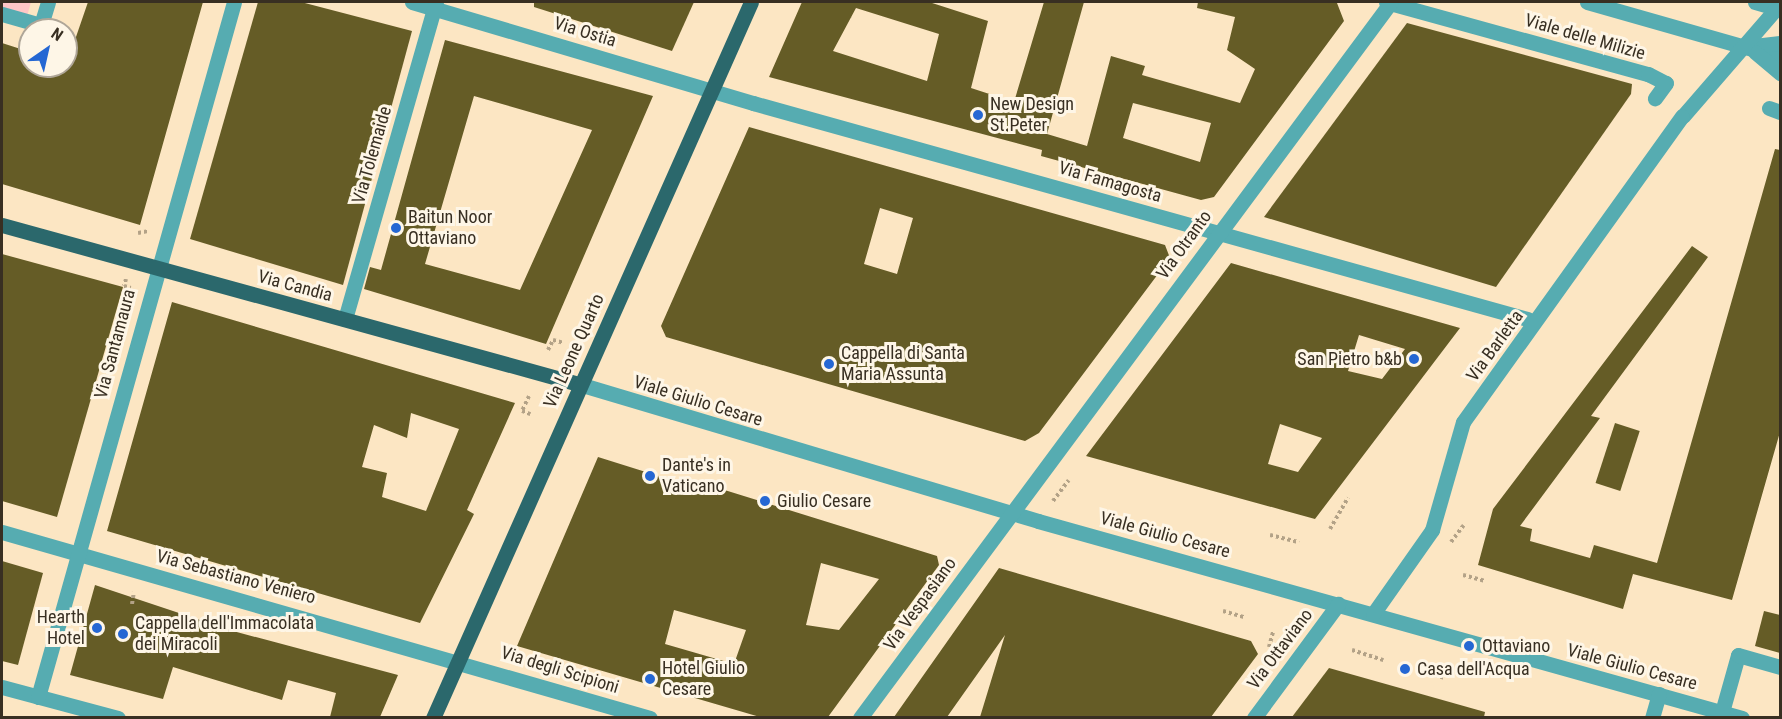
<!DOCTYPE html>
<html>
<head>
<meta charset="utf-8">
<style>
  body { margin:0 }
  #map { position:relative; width:1782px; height:719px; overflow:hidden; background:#fce6c3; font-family:"Roboto Condensed",sans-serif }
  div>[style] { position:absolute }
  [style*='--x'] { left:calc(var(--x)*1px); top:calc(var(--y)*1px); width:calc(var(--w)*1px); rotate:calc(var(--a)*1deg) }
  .green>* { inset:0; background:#ffc7c6 }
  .building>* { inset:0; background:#655c26; transform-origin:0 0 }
  .path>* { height:4px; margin-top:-2px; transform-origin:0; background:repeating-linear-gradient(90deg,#b3a287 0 3px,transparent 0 6px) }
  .minor>* { height:15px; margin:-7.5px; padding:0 7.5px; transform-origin:7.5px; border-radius:7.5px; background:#56acb1 }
  .major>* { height:15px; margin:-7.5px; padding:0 7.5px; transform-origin:7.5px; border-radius:7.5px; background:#2b686c }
  .dots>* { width:16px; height:16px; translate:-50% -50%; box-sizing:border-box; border:3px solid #fef6e7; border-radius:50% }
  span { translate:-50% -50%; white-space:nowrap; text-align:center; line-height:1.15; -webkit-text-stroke:6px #fef6e7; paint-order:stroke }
  .street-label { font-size:18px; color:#382f22 }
  .poi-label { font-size:18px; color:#382f22 }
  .left { translate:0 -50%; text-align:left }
  .right { translate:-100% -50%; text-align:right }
  .frame { position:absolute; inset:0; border:3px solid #382f22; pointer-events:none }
  .north { position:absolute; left:18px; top:18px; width:60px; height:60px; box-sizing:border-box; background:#fef6e7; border:2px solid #afa698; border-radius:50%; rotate:34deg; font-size:16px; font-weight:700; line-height:24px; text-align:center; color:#382f22 }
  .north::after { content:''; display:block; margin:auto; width:21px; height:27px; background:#2567d3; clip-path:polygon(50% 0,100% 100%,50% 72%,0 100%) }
</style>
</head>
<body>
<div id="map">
  <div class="green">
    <i style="clip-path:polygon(2px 2px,31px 2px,26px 20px,2px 14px)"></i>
  </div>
  <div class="building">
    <i style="clip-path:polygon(88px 2px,203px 2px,140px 225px,2px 184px,2px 43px,30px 52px,30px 66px,66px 66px)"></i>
    <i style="clip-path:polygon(258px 2px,301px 2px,412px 31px,343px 285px,190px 239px)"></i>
    <i style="clip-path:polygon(534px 2px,694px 2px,672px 51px,534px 7px)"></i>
    <i style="clip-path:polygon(evenodd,802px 2px,929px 2px,988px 21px,971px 88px,1014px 102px,1044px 2px,1084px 2px,1047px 134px,1087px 146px,1111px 56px,1145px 66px,1142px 75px,1240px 103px,1255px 69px,1227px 50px,1235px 17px,1197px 8px,1198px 2px,1330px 2px,1337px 3px,1344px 21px,1214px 197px,1201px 200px,1041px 156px,1042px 150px,769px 77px,802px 2px,856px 8px,939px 34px,927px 81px,833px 51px,856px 8px,802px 2px,1133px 103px,1211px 123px,1200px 162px,1123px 138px,1133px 103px)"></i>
    <i style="clip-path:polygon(1407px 23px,1632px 84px,1631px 94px,1496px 287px,1264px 217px)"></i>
    <i style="clip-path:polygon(evenodd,445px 40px,653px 96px,546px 344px,364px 289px,370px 267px,381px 270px,445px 40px,474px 96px,592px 130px,520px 290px,425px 264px,474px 96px)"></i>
    <i style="clip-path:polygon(evenodd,749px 127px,1165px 245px,1170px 258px,1039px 433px,1025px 441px,666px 337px,661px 326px,749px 127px,880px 208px,913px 218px,897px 274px,864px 264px,880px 208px)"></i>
    <i style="clip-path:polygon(1775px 149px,1780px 150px,1780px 432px,1732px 600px,1633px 574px,1623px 609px,1478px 565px,1493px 509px,1692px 246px,1708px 257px,1591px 416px,1600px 418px,1520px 526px,1532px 529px,1530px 541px,1590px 558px,1594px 545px,1657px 563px)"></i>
    <i style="clip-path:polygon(2px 254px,123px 287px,57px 517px,2px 501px)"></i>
    <i style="clip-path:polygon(evenodd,1231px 263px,1460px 328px,1315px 519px,1086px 456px,1231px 263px,1359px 335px,1405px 349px,1382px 379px,1348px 371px,1359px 335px,1231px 263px,1280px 424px,1322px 438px,1298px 472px,1268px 464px,1280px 424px)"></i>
    <i style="clip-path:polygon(evenodd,172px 302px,515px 403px,467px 510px,474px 514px,420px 623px,107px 531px,172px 302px,411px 413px,459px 429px,426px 511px,382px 497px,387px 473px,362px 467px,374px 425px,407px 438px,411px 413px)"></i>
    <i style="left:1615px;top:423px;width:26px;height:63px;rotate:18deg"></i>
    <i style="clip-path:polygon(evenodd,598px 457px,700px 489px,702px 483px,937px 556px,939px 565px,828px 717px,760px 717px,517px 646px,598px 457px,821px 563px,879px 579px,839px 630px,806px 625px,821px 563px,598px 457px,674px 610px,746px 630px,734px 664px,665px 644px,674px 610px)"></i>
    <i style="clip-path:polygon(2px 561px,43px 573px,18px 665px,2px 661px)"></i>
    <i style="clip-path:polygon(999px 568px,1251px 641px,1258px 654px,1211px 717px,980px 717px,1005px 635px,947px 717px,894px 717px)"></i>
    <i style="clip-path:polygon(95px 585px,233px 631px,398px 675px,380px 717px,330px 717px,336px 693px,288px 680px,282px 700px,173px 667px,163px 699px,70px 675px)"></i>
    <i style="clip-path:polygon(1764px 611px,1780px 615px,1780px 653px,1755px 646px)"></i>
    <i style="clip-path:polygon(1329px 668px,1485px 712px,1484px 717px,1292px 717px)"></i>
  </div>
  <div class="path">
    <i style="--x:138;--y:233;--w:10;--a:-11"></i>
    <i style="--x:126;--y:279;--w:7;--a:106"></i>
    <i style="--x:124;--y:286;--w:7;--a:16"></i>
    <i style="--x:548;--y:350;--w:11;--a:-63"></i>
    <i style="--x:553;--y:340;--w:11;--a:15"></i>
    <i style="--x:529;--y:396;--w:17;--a:115"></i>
    <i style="--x:522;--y:411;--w:9;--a:21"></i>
    <i style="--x:1053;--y:501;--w:26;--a:-53"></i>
    <i style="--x:1330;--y:529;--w:36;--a:-60"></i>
    <i style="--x:1270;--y:535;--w:30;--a:14"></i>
    <i style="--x:1451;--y:542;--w:21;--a:-53"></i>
    <i style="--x:1463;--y:575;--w:23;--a:15"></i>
    <i style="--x:132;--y:604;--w:12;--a:-81"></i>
    <i style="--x:1223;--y:611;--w:22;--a:16"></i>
    <i style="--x:1269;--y:647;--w:16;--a:-75"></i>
    <i style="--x:1352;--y:650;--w:33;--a:18"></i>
    <i style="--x:1423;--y:672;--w:23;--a:15"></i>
  </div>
  <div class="minor">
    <i style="--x:412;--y:2;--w:356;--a:16.5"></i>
    <i style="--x:753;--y:103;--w:804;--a:15.59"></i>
    <i style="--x:1386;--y:2;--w:272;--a:15.4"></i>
    <i style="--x:1648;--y:74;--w:20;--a:27"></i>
    <i style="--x:1666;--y:83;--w:19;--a:126"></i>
    <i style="--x:1587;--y:2;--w:201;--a:15.9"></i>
    <i style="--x:1755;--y:2;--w:26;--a:16"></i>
    <i style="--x:2;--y:14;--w:41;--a:15.8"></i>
    <i style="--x:41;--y:25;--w:24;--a:-73"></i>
    <i style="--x:1754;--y:46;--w:26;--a:-7"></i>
    <i style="--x:1755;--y:52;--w:33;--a:40"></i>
    <i style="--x:1769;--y:108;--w:12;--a:20"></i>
    <i style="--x:1683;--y:116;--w:148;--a:-49.1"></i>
    <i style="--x:345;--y:319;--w:330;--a:-74"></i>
    <i style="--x:579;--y:384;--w:479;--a:16.6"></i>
    <i style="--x:1038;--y:521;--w:731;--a:15.63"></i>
    <i style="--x:2;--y:532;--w:674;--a:16.02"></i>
    <i style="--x:1373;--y:614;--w:103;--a:-54.9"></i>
    <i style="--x:1432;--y:530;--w:112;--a:-74"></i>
    <i style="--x:1463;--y:422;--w:376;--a:-54.4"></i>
    <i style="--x:2;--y:687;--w:120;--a:15"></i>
    <i style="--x:38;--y:697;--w:722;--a:-74.25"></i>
    <i style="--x:1722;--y:712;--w:59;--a:-74.3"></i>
    <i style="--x:1738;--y:655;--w:44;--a:15.9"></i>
    <i style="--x:860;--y:718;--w:891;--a:-53.44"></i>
    <i style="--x:1254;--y:718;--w:142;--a:-53.6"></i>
    <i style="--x:1652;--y:718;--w:25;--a:-74"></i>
  </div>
  <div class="major">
    <i style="--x:2;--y:225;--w:599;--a:15.41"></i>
    <i style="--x:433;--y:718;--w:783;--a:-66.05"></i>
  </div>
  <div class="dots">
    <i style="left:978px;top:115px;background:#2567d3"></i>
    <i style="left:396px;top:228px;background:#2567d3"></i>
    <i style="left:1414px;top:359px;background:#2567d3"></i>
    <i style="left:829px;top:364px;background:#2567d3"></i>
    <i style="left:650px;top:476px;background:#2567d3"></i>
    <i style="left:765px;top:501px;background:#2567d3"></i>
    <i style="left:97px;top:628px;background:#2567d3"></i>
    <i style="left:123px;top:634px;background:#2567d3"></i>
    <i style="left:1469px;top:646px;background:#2567d3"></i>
    <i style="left:1405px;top:669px;background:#2567d3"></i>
    <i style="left:650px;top:679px;background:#2567d3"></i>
  </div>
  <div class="street-label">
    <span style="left:585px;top:32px;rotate:17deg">Via Ostia</span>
    <span style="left:1585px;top:37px;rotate:16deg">Viale delle Milizie</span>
    <span style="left:372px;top:155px;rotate:-74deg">Via Tolemaide</span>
    <span style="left:1110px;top:182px;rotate:16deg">Via Famagosta</span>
    <span style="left:1184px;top:245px;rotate:-54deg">Via Otranto</span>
    <span style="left:295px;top:286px;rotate:15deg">Via Candia</span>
    <span style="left:115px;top:344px;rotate:-75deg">Via Santamaura</span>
    <span style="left:1495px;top:346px;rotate:-54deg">Via Barletta</span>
    <span style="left:574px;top:351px;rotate:-66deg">Via Leone Quarto</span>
    <span style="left:698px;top:401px;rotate:17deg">Viale Giulio Cesare</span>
    <span style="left:1165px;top:535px;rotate:15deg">Viale Giulio Cesare</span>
    <span style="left:236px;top:577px;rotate:15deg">Via Sebastiano Veniero</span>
    <span style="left:920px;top:604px;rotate:-54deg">Via Vespasiano</span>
    <span style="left:1280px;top:649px;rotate:-53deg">Via Ottaviano</span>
    <span style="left:1632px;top:667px;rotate:15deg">Viale Giulio Cesare</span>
    <span style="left:560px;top:670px;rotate:17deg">Via degli Scipioni</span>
  </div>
  <div class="poi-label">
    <span class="left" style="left:990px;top:115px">New Design<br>St.Peter</span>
    <span class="left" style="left:408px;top:228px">Baitun Noor<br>Ottaviano</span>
    <span class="left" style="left:841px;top:364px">Cappella di Santa<br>Maria Assunta</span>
    <span class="right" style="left:1402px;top:359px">San Pietro b&amp;b</span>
    <span class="left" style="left:662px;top:476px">Dante's in<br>Vaticano</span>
    <span class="left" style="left:777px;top:501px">Giulio Cesare</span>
    <span class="right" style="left:85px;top:628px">Hearth<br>Hotel</span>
    <span class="left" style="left:135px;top:634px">Cappella dell'Immacolata<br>dei Miracoli</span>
    <span class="left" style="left:1482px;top:646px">Ottaviano</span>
    <span class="left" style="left:662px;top:679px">Hotel Giulio<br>Cesare</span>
    <span class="left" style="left:1417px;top:669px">Casa dell'Acqua</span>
  </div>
  <div class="frame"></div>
  <div class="north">N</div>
</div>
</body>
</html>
